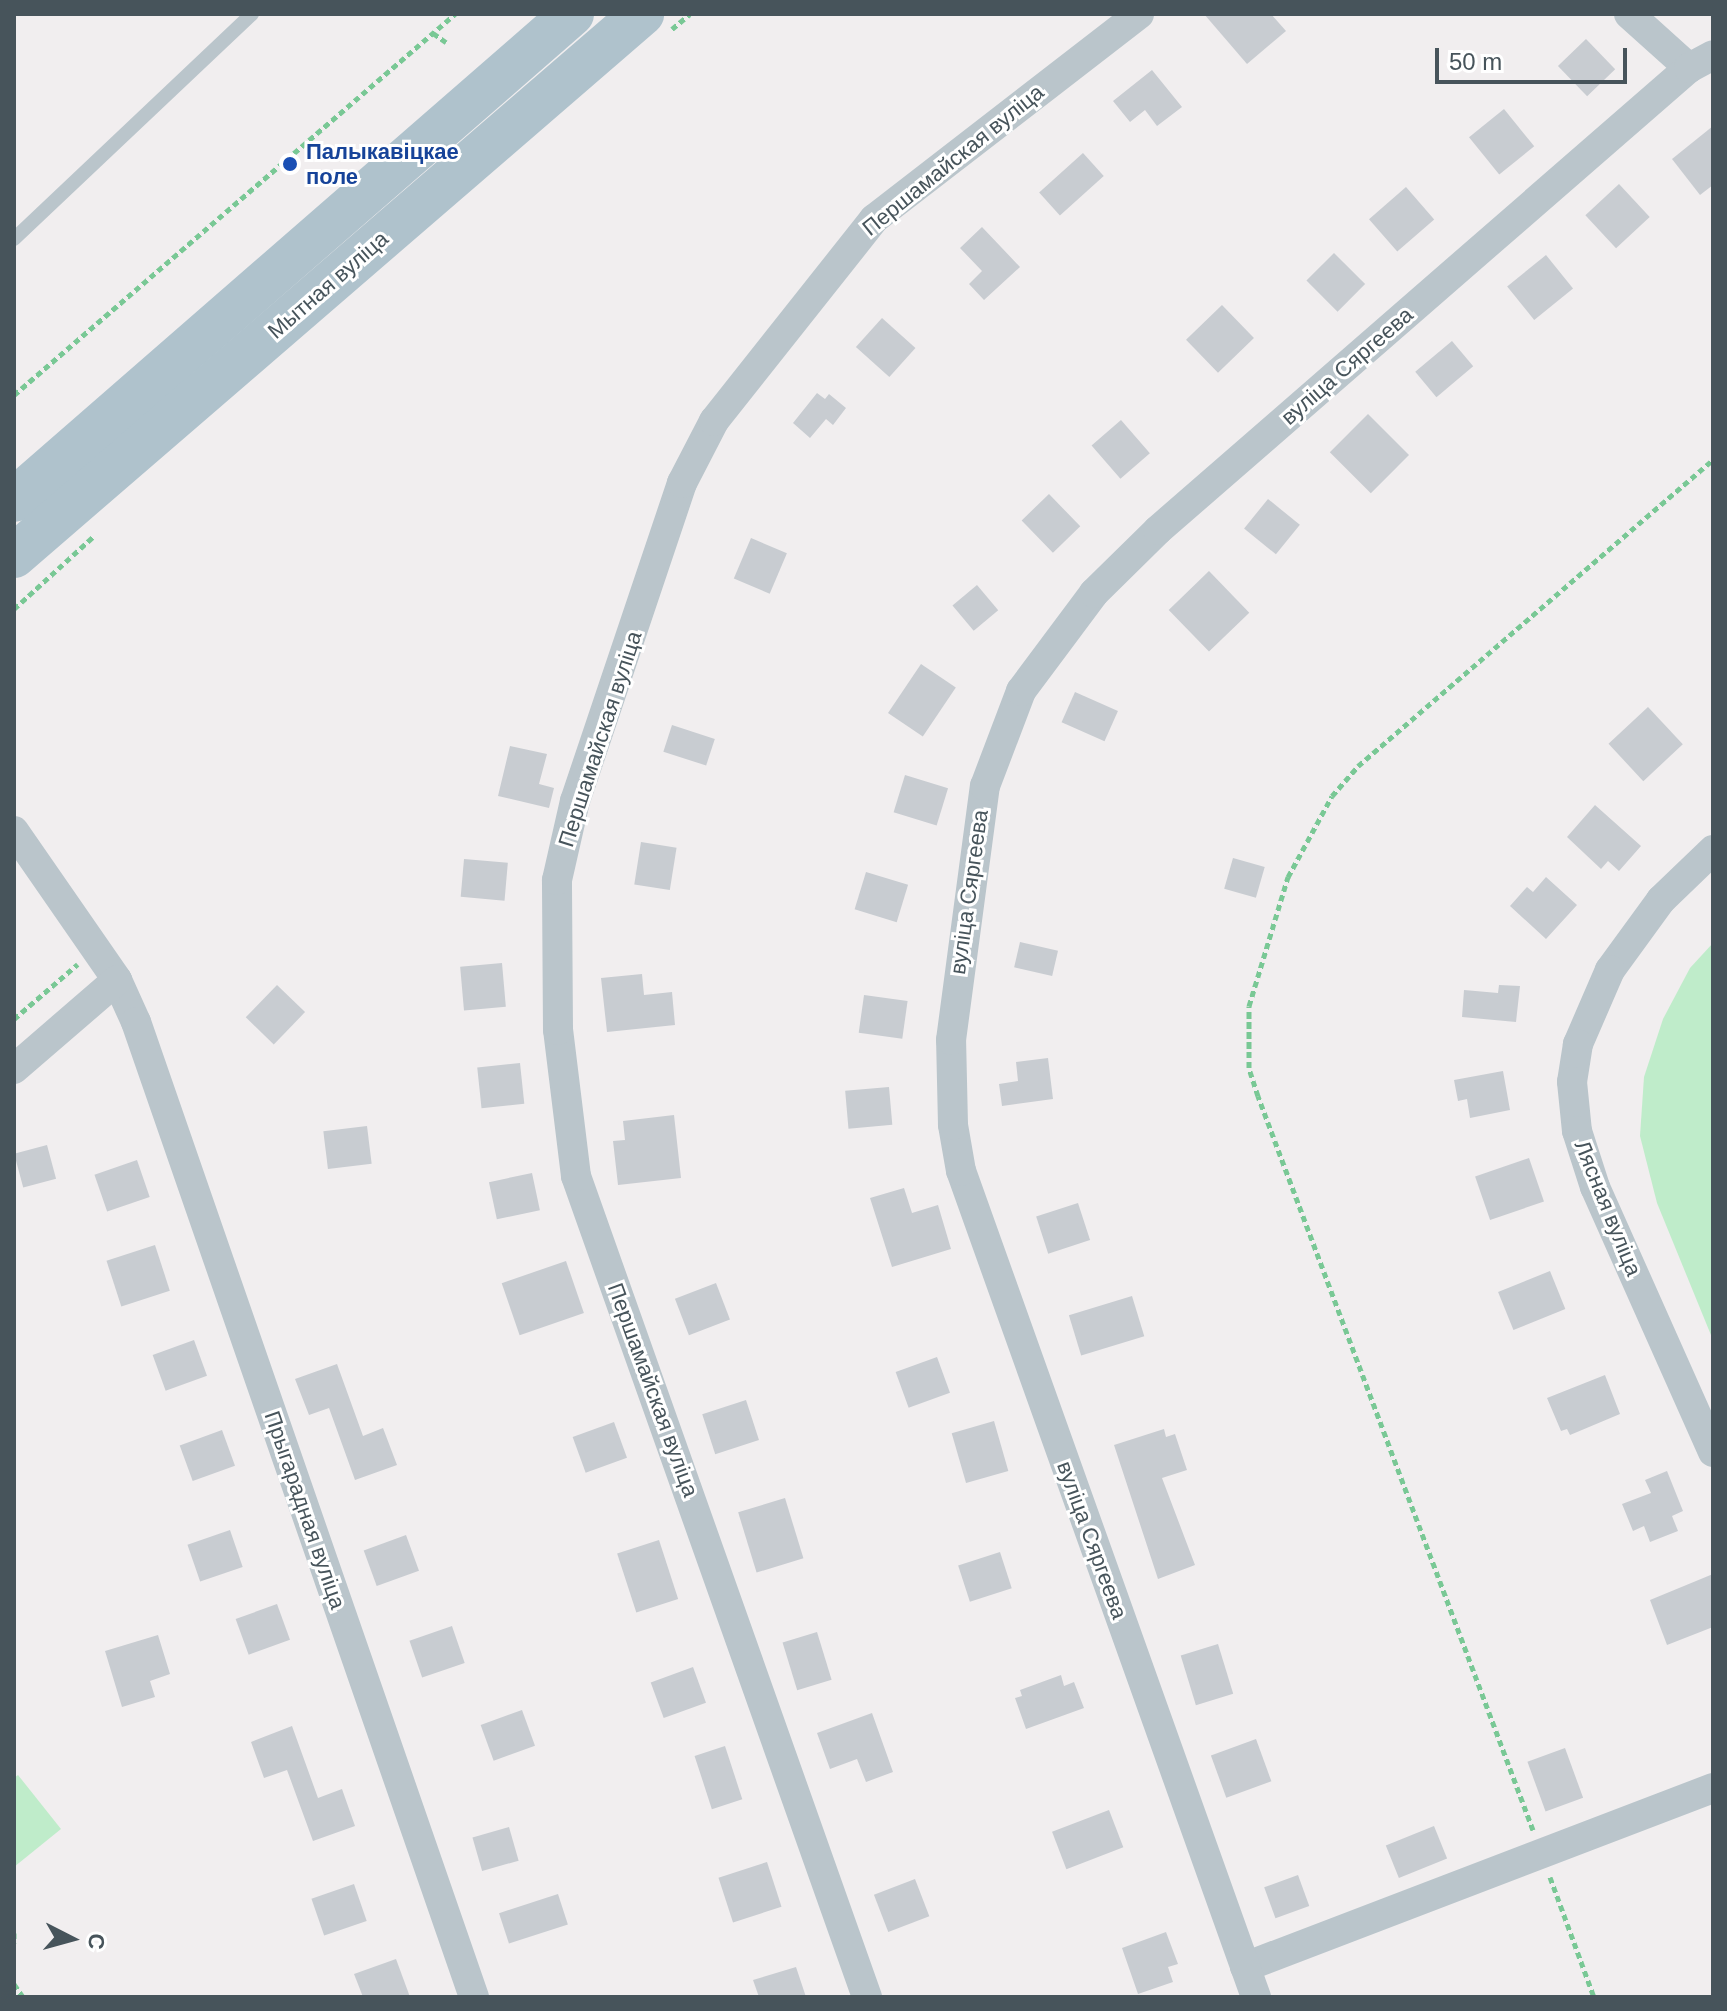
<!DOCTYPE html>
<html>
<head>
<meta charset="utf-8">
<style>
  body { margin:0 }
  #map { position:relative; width:1727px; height:2011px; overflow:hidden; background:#f1eeef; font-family:Helvetica,sans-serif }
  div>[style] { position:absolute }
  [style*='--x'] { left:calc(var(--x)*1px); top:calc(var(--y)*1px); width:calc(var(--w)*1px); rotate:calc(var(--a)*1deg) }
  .green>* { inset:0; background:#bfecca }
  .building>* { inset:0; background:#c8ccd1; transform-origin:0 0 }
  .path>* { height:5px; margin-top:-2.5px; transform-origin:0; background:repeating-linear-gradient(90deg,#79c895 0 6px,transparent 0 10px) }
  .service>* { height:14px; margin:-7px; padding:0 7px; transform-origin:7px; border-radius:7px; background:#bac5cb }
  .minor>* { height:30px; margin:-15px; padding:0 15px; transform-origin:15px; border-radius:15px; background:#bac5cb }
  .primary>* { height:44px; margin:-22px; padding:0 22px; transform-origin:22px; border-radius:22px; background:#afc2cc }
  .dots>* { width:22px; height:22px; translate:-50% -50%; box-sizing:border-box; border:4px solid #fff; border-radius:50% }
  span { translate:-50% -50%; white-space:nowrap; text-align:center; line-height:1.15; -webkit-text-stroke:6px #fff; paint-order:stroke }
  .transit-label { font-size:22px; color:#164399; font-weight:700 }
  .left { translate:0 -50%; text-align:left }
  .street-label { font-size:22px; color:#47545b }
  .frame { position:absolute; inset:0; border:16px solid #47545b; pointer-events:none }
  .north { position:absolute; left:32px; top:1899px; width:80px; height:80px; -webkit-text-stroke:6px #fff; paint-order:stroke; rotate:96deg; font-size:22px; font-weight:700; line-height:32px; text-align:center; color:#47545b }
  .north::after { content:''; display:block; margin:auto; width:28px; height:36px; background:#47545b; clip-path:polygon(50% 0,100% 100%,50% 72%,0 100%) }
  .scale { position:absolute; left:1435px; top:48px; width:192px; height:36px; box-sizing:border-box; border:4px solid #47545b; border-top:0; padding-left:10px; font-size:24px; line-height:28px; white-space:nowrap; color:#47545b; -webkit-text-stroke:6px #fff; paint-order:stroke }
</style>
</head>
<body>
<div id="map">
  <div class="green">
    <i style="clip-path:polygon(1713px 943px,1713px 1340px,1657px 1203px,1640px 1136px,1644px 1077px,1663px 1019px,1690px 968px)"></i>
    <i style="clip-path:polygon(18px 1775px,61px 1829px,14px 1867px,14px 1778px)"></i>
  </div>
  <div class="building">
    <i style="clip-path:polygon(1204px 14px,1271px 14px,1286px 31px,1247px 64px)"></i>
    <i style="left:1586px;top:39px;width:42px;height:39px;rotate:46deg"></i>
    <i style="clip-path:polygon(1152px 70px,1182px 107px,1157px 126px,1145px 110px,1130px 122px,1113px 101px)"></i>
    <i style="left:1504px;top:109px;width:48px;height:45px;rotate:51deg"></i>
    <i style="clip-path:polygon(1713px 126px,1713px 185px,1700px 195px,1672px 159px)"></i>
    <i style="left:1083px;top:153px;width:31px;height:59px;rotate:48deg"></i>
    <i style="left:1619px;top:184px;width:45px;height:46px;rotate:47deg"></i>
    <i style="left:1406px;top:187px;width:43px;height:49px;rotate:49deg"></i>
    <i style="clip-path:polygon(982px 227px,1020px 267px,984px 300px,969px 284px,982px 271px,960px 248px)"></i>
    <i style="left:1334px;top:253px;width:44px;height:39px;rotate:45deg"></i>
    <i style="left:1546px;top:255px;width:43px;height:50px;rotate:51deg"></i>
    <i style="left:1222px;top:305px;width:46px;height:50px;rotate:46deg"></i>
    <i style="left:882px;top:318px;width:45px;height:39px;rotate:42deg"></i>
    <i style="left:1452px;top:341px;width:33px;height:48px;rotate:50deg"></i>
    <i style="clip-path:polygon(817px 393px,825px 399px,829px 394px,846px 408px,833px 425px,826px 419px,810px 438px,793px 423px)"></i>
    <i style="left:1368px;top:414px;width:58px;height:54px;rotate:45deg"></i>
    <i style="left:1121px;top:420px;width:44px;height:39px;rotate:49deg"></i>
    <i style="left:1049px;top:494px;width:45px;height:38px;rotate:46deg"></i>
    <i style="left:1268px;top:499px;width:41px;height:38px;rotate:39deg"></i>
    <i style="left:751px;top:538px;width:39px;height:44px;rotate:23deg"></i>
    <i style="left:1209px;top:571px;width:58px;height:56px;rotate:46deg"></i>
    <i style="left:977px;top:585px;width:33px;height:32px;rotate:50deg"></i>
    <i style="left:921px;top:664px;width:42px;height:59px;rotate:34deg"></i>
    <i style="left:1075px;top:692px;width:47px;height:33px;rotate:24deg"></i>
    <i style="left:1648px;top:707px;width:51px;height:54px;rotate:47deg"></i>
    <i style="left:672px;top:725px;width:45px;height:28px;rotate:18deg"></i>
    <i style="clip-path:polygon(510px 746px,547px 754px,539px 784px,554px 788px,549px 808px,498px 796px)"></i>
    <i style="left:905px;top:775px;width:45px;height:39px;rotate:17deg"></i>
    <i style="clip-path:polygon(1595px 805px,1641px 846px,1619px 871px,1608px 861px,1601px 869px,1567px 837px)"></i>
    <i style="left:641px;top:842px;width:36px;height:43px;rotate:9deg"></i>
    <i style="left:1233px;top:858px;width:33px;height:32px;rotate:16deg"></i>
    <i style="left:464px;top:859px;width:44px;height:38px;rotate:5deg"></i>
    <i style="left:866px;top:872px;width:44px;height:39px;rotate:17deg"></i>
    <i style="clip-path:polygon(1546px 877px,1577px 905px,1546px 939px,1510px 906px,1527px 887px,1533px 892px)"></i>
    <i style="left:1020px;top:942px;width:39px;height:26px;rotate:13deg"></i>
    <i style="left:502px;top:963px;width:44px;height:42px;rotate:85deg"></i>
    <i style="clip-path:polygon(642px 974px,644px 995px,672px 992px,675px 1025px,607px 1032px,601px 978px)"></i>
    <i style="left:277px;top:985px;width:39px;height:45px;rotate:44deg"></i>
    <i style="clip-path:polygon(1499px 985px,1520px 986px,1516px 1022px,1462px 1017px,1464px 990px,1498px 993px)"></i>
    <i style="left:864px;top:995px;width:44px;height:38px;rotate:8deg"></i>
    <i style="clip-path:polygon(1048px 1058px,1053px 1099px,1002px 1106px,999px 1084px,1018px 1081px,1016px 1062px)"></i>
    <i style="left:520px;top:1063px;width:41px;height:43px;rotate:84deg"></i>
    <i style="clip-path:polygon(1503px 1071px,1510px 1110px,1470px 1118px,1467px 1099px,1458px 1101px,1454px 1080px)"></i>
    <i style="left:889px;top:1087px;width:38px;height:44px;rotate:85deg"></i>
    <i style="clip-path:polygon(674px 1115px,681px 1178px,618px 1185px,613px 1141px,625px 1140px,623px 1121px)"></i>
    <i style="left:367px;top:1126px;width:38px;height:44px;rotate:83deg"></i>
    <i style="left:47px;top:1145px;width:35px;height:34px;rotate:75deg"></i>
    <i style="left:1529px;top:1158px;width:46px;height:57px;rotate:71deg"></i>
    <i style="left:137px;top:1160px;width:39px;height:45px;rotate:71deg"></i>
    <i style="left:532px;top:1173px;width:38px;height:44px;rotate:78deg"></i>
    <i style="clip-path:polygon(904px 1188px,912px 1213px,938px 1205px,951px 1249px,892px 1267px,870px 1198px)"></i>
    <i style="left:1078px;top:1203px;width:39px;height:44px;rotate:72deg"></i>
    <i style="left:155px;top:1245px;width:48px;height:51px;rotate:72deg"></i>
    <i style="left:566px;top:1261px;width:55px;height:68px;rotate:71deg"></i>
    <i style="left:1550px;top:1271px;width:41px;height:56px;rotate:68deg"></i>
    <i style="left:716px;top:1283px;width:39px;height:44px;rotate:69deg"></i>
    <i style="left:1132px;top:1296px;width:42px;height:66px;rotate:73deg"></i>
    <i style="left:194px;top:1340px;width:38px;height:44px;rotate:70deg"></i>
    <i style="left:937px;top:1357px;width:38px;height:44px;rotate:70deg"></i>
    <i style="clip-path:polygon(337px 1364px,363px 1436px,383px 1428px,397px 1465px,355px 1480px,329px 1408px,309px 1415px,295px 1379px)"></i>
    <i style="clip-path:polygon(1605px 1375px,1620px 1414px,1570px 1435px,1567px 1429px,1561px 1431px,1547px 1398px)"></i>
    <i style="left:746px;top:1400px;width:42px;height:46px;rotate:72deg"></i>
    <i style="left:994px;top:1421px;width:52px;height:44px;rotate:74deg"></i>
    <i style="left:614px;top:1422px;width:38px;height:44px;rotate:70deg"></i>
    <i style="clip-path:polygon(1164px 1429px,1166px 1437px,1175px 1434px,1187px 1470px,1162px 1478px,1195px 1565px,1158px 1579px,1114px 1445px)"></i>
    <i style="left:222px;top:1430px;width:38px;height:45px;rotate:70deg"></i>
    <i style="clip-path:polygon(1667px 1471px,1683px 1511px,1672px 1516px,1678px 1531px,1650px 1542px,1644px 1526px,1633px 1531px,1622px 1504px,1651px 1493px,1645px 1480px)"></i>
    <i style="left:785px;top:1498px;width:63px;height:49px;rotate:73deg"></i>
    <i style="left:230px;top:1530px;width:39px;height:45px;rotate:71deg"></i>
    <i style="left:406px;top:1535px;width:38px;height:45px;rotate:70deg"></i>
    <i style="left:659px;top:1540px;width:62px;height:44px;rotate:72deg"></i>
    <i style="left:1000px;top:1552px;width:38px;height:44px;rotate:72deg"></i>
    <i style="clip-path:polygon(1713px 1574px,1713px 1627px,1667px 1645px,1650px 1600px)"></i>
    <i style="left:277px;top:1604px;width:38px;height:44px;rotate:70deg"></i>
    <i style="left:452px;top:1626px;width:39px;height:45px;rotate:71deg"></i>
    <i style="left:817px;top:1632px;width:50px;height:36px;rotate:73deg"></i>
    <i style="clip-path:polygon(158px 1635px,170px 1674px,150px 1681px,155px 1697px,122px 1707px,105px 1651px)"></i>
    <i style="left:1218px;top:1644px;width:52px;height:39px;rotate:73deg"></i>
    <i style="left:693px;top:1667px;width:38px;height:45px;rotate:70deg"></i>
    <i style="clip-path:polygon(1061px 1675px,1064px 1686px,1074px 1682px,1084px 1708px,1026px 1729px,1015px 1698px,1022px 1696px,1020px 1690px)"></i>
    <i style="left:522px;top:1710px;width:38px;height:44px;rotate:70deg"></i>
    <i style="clip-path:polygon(872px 1713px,893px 1772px,866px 1782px,857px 1759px,830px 1769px,817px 1733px)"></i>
    <i style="clip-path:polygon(292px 1726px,318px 1798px,342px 1789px,355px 1826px,313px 1841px,287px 1770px,264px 1778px,251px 1742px)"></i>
    <i style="left:1256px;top:1739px;width:45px;height:48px;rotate:70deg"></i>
    <i style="left:725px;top:1746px;width:56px;height:32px;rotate:72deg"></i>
    <i style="left:1565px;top:1748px;width:53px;height:40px;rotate:70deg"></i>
    <i style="left:1109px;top:1810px;width:40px;height:61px;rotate:69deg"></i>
    <i style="left:1434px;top:1826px;width:35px;height:52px;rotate:68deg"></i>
    <i style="left:509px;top:1827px;width:35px;height:38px;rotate:74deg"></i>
    <i style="left:767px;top:1862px;width:47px;height:51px;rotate:72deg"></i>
    <i style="left:1298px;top:1875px;width:33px;height:36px;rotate:70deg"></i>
    <i style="left:915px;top:1879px;width:40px;height:44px;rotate:69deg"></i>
    <i style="left:354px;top:1884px;width:39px;height:45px;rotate:71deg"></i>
    <i style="left:558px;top:1894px;width:32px;height:62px;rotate:72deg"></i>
    <i style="clip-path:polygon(1166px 1932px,1178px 1964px,1168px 1967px,1173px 1982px,1138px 1994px,1122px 1948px)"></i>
    <i style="clip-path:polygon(396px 1959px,410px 1997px,363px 1997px,354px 1974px)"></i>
    <i style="clip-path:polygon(796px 1967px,806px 1997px,759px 1997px,753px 1980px)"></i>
  </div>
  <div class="path">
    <i style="--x:672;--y:29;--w:23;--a:-40"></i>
    <i style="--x:433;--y:33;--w:16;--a:35"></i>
    <i style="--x:14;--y:395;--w:583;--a:-40.83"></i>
    <i style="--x:14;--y:609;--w:108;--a:-42.4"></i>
    <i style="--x:14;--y:1019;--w:84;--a:-40.7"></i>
    <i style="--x:1533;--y:1830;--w:784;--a:-110.54"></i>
    <i style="--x:1258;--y:1096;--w:29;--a:-108"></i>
    <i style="--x:1249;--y:1068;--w:62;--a:-90"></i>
    <i style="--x:1249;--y:1006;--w:135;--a:-73.2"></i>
    <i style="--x:1288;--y:877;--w:92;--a:-61.5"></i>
    <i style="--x:1332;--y:796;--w:40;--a:-49"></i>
    <i style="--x:1358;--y:766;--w:469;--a:-40.8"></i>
    <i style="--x:1550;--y:1877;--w:128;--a:69.9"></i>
    <i style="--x:14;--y:1933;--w:10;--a:90"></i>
    <i style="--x:14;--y:1984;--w:16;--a:55"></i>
  </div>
  <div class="service">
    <i style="--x:14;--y:239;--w:328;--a:-43.4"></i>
  </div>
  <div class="minor">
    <i style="--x:1629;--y:14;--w:81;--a:42"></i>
    <i style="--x:14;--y:831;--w:181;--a:55.3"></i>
    <i style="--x:117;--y:980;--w:46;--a:65.7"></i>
    <i style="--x:136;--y:1022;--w:1032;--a:70.88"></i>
    <i style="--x:1713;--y:850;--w:72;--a:136.1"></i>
    <i style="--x:1661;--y:900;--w:87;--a:126.1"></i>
    <i style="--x:1610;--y:970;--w:81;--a:113.4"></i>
    <i style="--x:1578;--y:1044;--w:38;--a:99"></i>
    <i style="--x:1572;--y:1082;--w:49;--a:84.2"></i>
    <i style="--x:1577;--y:1131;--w:59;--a:72.2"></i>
    <i style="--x:1595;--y:1187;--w:290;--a:66"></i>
    <i style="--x:14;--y:1069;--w:136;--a:-40.8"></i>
    <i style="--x:1245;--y:1967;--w:501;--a:-20.93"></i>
    <i style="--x:867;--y:1997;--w:871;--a:-109.52"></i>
    <i style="--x:576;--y:1176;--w:147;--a:-97"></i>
    <i style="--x:558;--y:1030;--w:150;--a:-90.4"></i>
    <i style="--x:557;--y:880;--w:81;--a:-77.2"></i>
    <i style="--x:575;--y:801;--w:336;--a:-71.4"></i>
    <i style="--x:682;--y:483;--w:70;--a:-62.7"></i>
    <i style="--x:714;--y:421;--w:258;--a:-51.6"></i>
    <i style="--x:874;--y:219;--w:335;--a:-37.7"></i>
    <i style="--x:1256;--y:1997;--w:877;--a:-109.65"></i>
    <i style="--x:961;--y:1171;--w:47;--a:-99.9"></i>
    <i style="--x:953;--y:1125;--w:85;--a:-91.3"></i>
    <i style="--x:951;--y:1040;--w:256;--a:-82.4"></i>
    <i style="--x:985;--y:786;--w:102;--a:-69.2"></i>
    <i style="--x:1021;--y:691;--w:122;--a:-53.3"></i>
    <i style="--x:1094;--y:593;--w:90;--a:-44.5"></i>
    <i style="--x:1158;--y:530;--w:704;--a:-41.03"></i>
    <i style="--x:1689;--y:68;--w:27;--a:-28"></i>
  </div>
  <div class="primary">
    <i style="--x:14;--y:500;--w:740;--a:-41.05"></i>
    <i style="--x:14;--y:556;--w:830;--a:-40.8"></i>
  </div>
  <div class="dots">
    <i style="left:290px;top:164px;background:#1a4fb4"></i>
  </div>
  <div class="transit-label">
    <span class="left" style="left:306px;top:164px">Палыкавіцкае<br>поле</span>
  </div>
  <div class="street-label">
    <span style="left:953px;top:160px;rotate:-39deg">Першамайская вуліца</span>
    <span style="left:328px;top:285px;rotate:-41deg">Мытная вуліца</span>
    <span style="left:1347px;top:366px;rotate:-41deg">вуліца Сяргеева</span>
    <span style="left:600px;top:739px;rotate:-72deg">Першамайская вуліца</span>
    <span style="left:969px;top:892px;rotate:-82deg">вуліца Сяргеева</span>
    <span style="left:1608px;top:1208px;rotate:68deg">Лясная вуліца</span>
    <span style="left:653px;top:1390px;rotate:70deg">Першамайская вуліца</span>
    <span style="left:305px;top:1510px;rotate:71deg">Прыгарадная вуліца</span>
    <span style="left:1092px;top:1540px;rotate:70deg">вуліца Сяргеева</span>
  </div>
  <div class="frame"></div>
  <div class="north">С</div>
  <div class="scale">50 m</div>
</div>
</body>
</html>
